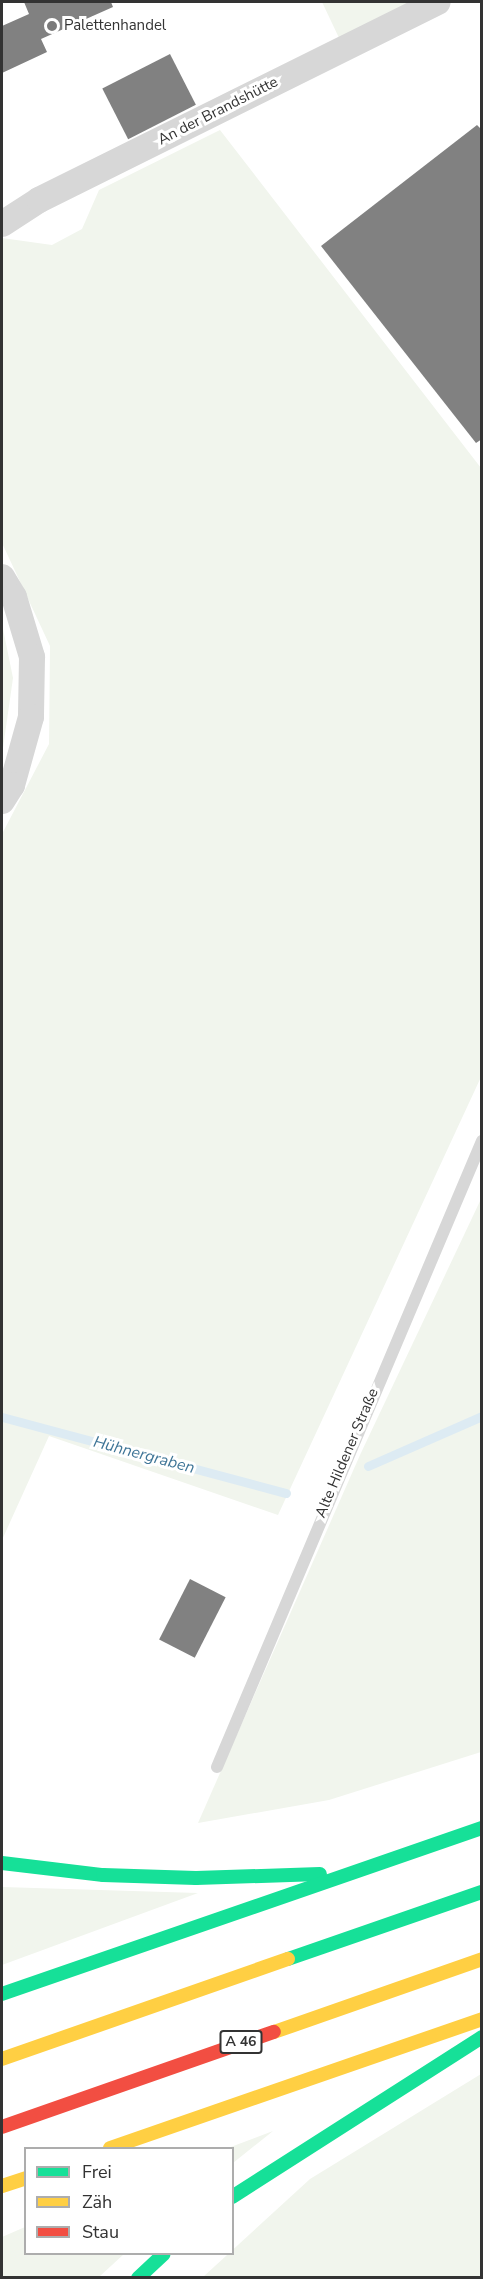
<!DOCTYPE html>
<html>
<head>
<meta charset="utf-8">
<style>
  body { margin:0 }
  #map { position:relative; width:483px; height:2279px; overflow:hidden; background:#fff; font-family:"Nunito Sans",sans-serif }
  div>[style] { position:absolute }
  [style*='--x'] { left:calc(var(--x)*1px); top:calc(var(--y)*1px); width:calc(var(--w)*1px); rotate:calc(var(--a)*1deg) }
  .green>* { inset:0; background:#f1f5ed }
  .stream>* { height:9px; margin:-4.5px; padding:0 4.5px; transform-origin:4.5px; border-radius:4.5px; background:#ddebf3 }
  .building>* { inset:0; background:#818181; transform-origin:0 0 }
  .lane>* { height:12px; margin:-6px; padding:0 6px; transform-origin:6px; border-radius:6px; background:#d7d7d7 }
  .street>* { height:26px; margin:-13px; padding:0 13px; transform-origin:13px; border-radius:13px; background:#d7d7d7 }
  .fast>* { height:14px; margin:-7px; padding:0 7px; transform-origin:7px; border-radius:7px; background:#16e098 }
  .slow>* { height:14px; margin:-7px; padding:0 7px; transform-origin:7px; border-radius:7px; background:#ffcf43 }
  .jam>* { height:14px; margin:-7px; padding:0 7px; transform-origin:7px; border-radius:7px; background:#f24e42 }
  .dots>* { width:16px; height:16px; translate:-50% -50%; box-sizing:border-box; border:3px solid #fff; border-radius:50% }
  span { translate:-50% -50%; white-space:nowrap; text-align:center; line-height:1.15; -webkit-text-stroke:6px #fff; paint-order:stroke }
  .shield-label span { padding:2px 4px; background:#fff; border:2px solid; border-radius:4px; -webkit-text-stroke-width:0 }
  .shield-label { font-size:14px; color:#333; font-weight:700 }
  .poi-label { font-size:15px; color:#333 }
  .left { translate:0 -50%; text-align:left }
  .street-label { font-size:15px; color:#333 }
  .water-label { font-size:16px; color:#3f7597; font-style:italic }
  .frame { position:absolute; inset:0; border:3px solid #333; pointer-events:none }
  .legend { position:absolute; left:24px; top:2147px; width:210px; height:108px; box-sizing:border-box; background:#fff; border:2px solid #adadad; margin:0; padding:8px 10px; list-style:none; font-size:18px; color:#333 }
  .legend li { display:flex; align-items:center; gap:12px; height:30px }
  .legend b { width:30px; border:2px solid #adadad }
</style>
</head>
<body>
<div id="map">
  <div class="green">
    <i style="clip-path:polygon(322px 2px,411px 2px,340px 40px)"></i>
    <i style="clip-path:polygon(220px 130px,481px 468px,481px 1077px,278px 1515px,49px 1436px,2px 1540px,2px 834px,49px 744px,50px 646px,2px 543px,2px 238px,52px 245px,82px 229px,99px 190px)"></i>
    <i style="clip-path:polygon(2px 624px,13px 678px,2px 755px)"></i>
    <i style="clip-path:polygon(481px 1199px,481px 1752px,329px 1800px,198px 1823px,360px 1455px)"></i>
    <i style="clip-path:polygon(2px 1887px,198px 1893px,2px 1965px)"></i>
    <i style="clip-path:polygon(481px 2074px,481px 2277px,203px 2277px,310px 2179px)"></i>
    <i style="clip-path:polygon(273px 2131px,233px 2163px,232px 2148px,228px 2148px)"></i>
    <i style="clip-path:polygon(25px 2227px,26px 2254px,124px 2254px,99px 2277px,2px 2277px,2px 2237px)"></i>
  </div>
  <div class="stream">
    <i style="--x:2;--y:1417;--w:294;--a:15"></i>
    <i style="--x:368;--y:1466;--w:124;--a:-23.7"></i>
  </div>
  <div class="building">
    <i style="clip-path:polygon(24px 2px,111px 2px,113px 7px,41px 39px,47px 52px,2px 73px,2px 26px,29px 14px)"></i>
    <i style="left:170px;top:54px;width:57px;height:76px;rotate:63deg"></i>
    <i style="clip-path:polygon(477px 125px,482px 130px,482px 439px,476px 443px,321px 246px)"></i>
    <i style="left:190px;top:1579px;width:40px;height:68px;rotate:27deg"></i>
  </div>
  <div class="lane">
    <i style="--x:217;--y:1767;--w:680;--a:-67.06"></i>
  </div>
  <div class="street">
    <i style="--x:2;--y:224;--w:44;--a:-33"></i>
    <i style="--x:39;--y:200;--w:445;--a:-26.4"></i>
    <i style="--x:2;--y:577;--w:23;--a:59"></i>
    <i style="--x:14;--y:597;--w:63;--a:73.3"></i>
    <i style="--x:32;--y:657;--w:60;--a:91"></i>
    <i style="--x:31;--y:717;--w:71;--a:105.6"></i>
    <i style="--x:12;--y:785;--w:19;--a:122"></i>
  </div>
  <div class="fast">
    <i style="--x:2;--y:1863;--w:102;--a:6.8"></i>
    <i style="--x:103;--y:1875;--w:93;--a:1.8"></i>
    <i style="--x:196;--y:1878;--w:124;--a:-1.8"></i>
    <i style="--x:288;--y:1959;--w:205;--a:-19.1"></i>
    <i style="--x:2;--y:1994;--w:508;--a:-19.08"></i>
    <i style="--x:232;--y:2197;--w:297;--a:-32.6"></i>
    <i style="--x:138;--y:2278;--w:35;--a:-43"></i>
  </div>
  <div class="slow">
    <i style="--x:274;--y:2032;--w:220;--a:-19.3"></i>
    <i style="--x:2;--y:2059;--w:303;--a:-19.3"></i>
    <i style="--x:110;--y:2148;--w:394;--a:-19.1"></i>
    <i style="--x:2;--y:2186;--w:25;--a:-18"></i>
  </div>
  <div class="jam">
    <i style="--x:2;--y:2127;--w:288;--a:-19.3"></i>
  </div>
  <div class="dots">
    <i style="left:52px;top:26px;background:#7a7a7a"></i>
  </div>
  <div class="shield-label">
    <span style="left:241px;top:2042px">A 46</span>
  </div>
  <div class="poi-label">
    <span class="left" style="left:64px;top:26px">Palettenhandel</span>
  </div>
  <div class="street-label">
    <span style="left:218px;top:111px;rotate:-27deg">An der Brandshütte</span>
    <span style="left:347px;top:1453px;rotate:-67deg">Alte Hildener Straße</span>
  </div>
  <div class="water-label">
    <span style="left:144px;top:1455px;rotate:15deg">Hühnergraben</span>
  </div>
  <div class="frame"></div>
  <ul class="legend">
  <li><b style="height:8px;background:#16e098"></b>Frei</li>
  <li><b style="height:8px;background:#ffcf43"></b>Zäh</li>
  <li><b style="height:8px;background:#f24e42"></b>Stau</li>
  </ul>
</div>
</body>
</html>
